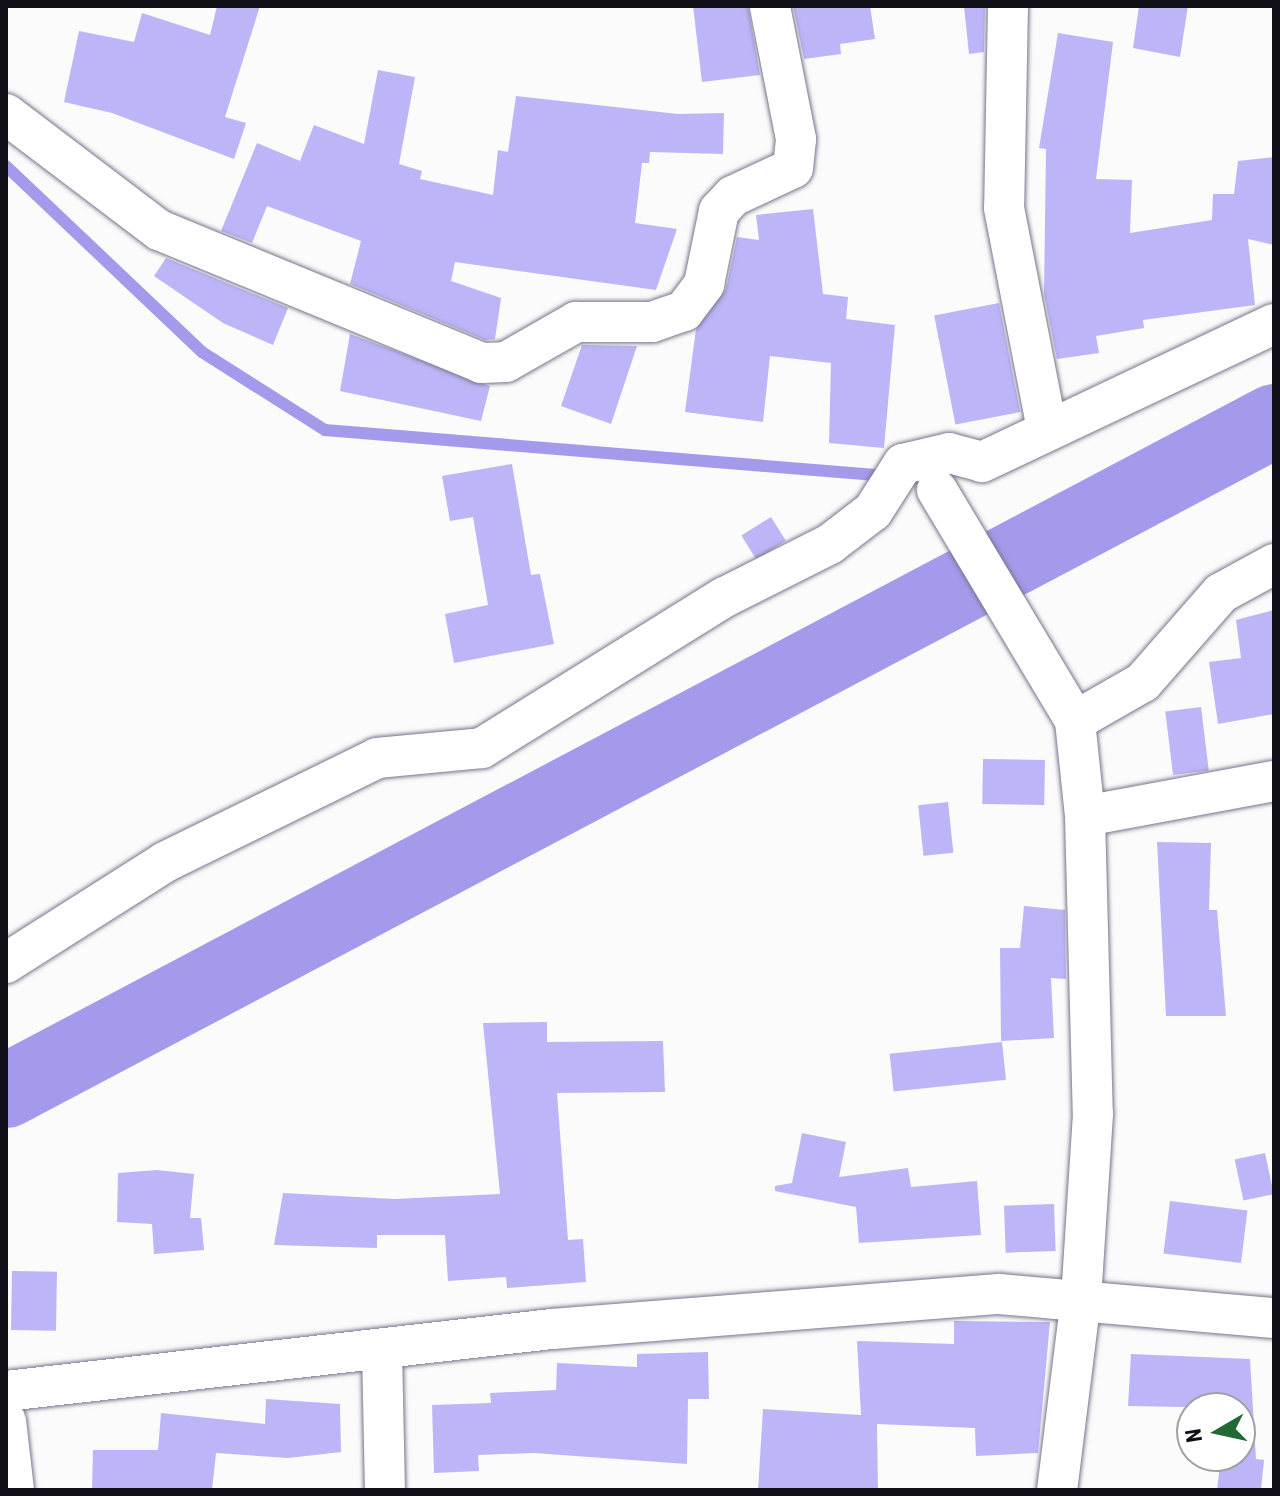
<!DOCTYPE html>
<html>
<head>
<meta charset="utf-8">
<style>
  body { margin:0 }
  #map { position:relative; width:1280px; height:1496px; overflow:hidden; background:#fbfbfb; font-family:"Roboto Condensed",sans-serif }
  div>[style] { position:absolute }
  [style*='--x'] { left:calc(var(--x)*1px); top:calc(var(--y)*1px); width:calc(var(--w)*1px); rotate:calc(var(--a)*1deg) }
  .stream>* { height:12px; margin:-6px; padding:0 6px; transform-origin:6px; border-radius:6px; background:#a49aeb }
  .river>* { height:74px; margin:-37px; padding:0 37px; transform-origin:37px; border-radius:37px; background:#a49aeb }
  .building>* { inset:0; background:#bcb5f7; transform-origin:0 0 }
  .roads { filter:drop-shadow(0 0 2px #77758c) drop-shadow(0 0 2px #77758c) }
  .street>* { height:40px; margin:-20px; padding:0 20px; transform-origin:20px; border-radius:20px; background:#fff }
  span { translate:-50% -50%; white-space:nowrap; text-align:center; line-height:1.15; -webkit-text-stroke:7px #fff; paint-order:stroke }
  .frame { position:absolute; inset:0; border:8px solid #111018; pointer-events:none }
  .north { position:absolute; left:1176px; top:1392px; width:80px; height:80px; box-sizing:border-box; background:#fff; border:2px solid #a09fa3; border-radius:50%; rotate:261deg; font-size:22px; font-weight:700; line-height:32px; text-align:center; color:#111018 }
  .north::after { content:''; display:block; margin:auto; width:28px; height:36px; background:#216935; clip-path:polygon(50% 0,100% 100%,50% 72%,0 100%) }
</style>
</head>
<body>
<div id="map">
  <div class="stream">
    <i style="--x:6;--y:166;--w:270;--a:43.5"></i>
    <i style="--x:202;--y:352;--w:146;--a:32.4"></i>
    <i style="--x:325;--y:430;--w:565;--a:4.67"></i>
  </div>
  <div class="river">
    <i style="--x:6;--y:1091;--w:1434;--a:-27.85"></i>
  </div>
  <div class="building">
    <i style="clip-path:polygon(217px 6px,260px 6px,225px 117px,246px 123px,234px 159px,112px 113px,64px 102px,79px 31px,134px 42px,142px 13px,210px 35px)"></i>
    <i style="clip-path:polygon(693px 6px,748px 6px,760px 75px,702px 82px)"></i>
    <i style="clip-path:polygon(793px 6px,870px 6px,875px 39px,840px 44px,841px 54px,804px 59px)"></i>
    <i style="clip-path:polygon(964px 6px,985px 6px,984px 52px,969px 54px)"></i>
    <i style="clip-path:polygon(1139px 6px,1188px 6px,1180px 57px,1133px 48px)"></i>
    <i style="clip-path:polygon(1058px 33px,1113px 42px,1096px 179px,1132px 180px,1130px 233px,1212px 220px,1213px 194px,1234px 194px,1238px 161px,1274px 157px,1274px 245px,1248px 239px,1255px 305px,1143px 320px,1144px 328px,1096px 336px,1099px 353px,1057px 359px,1044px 294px,1046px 149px,1039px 148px)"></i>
    <i style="clip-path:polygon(378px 70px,415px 77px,399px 164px,422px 171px,420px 179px,493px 195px,498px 150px,508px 152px,516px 96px,678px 114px,724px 113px,723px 154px,650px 152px,649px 163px,642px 163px,635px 223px,677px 229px,656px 290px,455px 262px,451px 281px,501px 298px,495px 339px,485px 340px,350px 284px,361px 241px,267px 206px,252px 243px,221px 231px,257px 143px,300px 161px,314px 125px,364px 144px)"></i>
    <i style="clip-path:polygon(813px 209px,823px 294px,848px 297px,846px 319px,895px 325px,884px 448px,829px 443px,831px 363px,770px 356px,763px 422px,685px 412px,696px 329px,726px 289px,737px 237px,759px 240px,756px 215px)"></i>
    <i style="clip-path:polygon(166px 258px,288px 308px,273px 345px,223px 323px,154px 276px)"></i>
    <i style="left:999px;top:303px;width:111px;height:66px;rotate:79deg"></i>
    <i style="clip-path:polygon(350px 334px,490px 386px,481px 421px,340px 391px)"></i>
    <i style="clip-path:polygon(582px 345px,637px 346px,611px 424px,561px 406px)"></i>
    <i style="clip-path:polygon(512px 464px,531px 575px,540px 574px,554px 644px,454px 663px,445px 614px,488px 605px,473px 517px,450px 521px,442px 476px)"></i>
    <i style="left:771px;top:517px;width:28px;height:35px;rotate:58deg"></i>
    <i style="clip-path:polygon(1274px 610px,1274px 714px,1218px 724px,1209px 662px,1241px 658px,1236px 620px)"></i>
    <i style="left:1201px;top:707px;width:64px;height:36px;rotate:83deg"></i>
    <i style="left:983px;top:759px;width:62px;height:45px;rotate:1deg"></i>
    <i style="left:948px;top:802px;width:51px;height:30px;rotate:84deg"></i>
    <i style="clip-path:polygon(1157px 842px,1211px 843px,1209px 910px,1217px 910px,1226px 1016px,1166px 1016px)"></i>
    <i style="clip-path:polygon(1024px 906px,1065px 910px,1066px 979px,1051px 978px,1054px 1038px,1001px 1041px,1000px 948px,1020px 948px)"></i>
    <i style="clip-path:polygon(547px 1022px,547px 1042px,663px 1041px,665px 1092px,557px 1093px,568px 1240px,583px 1239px,586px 1282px,507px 1288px,506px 1277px,448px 1281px,445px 1235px,377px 1235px,377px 1248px,274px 1245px,283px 1193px,394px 1199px,500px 1194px,483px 1023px)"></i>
    <i style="left:1002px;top:1042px;width:38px;height:113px;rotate:84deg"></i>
    <i style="clip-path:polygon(802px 1133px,846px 1142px,839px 1177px,908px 1168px,911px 1187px,977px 1181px,981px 1235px,859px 1243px,856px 1207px,775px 1191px,775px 1186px,792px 1183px)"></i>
    <i style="left:1265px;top:1153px;width:42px;height:31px;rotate:78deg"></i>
    <i style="clip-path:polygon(157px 1170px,194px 1174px,190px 1218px,201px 1218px,204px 1250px,154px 1254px,152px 1224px,117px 1222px,118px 1173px)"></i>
    <i style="left:1170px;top:1201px;width:78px;height:53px;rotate:7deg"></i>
    <i style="left:1054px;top:1204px;width:47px;height:50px;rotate:88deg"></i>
    <i style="left:12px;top:1271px;width:45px;height:59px;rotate:1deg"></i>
    <i style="clip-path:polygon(954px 1321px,1050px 1322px,1038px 1453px,976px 1456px,975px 1428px,877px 1424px,878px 1490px,758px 1490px,763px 1409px,861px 1415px,857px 1341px,954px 1344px)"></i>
    <i style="clip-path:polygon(708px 1352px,709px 1399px,688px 1399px,687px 1464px,534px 1453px,478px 1455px,479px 1471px,434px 1473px,432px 1405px,491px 1403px,490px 1393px,556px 1390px,557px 1363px,637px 1367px,637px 1354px)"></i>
    <i style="clip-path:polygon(1131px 1354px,1250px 1359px,1256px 1459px,1264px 1460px,1261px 1490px,1217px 1490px,1221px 1456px,1240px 1456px,1240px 1408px,1128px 1406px)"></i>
    <i style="clip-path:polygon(266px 1399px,340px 1404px,341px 1452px,288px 1458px,216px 1453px,212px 1490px,92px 1490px,93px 1450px,158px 1450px,161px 1413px,265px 1424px)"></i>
  </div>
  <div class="roads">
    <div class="street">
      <i style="--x:1008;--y:6;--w:202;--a:91.1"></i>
      <i style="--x:1004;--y:208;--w:225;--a:79"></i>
      <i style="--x:6;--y:114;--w:192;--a:37.2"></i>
      <i style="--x:159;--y:230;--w:348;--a:22.4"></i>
      <i style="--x:481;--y:363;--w:25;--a:-2"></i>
      <i style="--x:506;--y:362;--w:81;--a:-29.7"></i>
      <i style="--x:576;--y:322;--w:76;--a:0"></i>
      <i style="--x:652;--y:322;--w:34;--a:-19"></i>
      <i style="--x:684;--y:311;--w:34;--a:-53"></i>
      <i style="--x:704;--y:284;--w:75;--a:-78.4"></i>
      <i style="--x:719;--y:211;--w:21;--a:-47"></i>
      <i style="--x:733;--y:196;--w:66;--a:-25"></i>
      <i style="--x:793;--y:168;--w:29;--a:-84"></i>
      <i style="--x:796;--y:139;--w:136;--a:-101.1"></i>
      <i style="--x:937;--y:490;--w:269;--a:59.1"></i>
      <i style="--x:1075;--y:721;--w:96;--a:84"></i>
      <i style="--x:1085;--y:816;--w:298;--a:88.5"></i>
      <i style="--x:1093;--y:1114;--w:184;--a:93.7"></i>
      <i style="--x:1081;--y:1298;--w:193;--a:97.1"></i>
      <i style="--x:1075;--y:721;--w:78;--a:-29.8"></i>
      <i style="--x:1143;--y:682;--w:118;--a:-48.8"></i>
      <i style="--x:1221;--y:593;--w:60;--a:-28.7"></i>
      <i style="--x:1085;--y:816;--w:192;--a:-10.5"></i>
      <i style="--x:6;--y:963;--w:188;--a:-32.4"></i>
      <i style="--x:165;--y:862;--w:236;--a:-26.1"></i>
      <i style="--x:377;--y:758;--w:105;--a:-5.4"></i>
      <i style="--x:482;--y:748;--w:286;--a:-31.9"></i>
      <i style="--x:725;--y:597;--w:118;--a:-26.8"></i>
      <i style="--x:830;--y:544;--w:54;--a:-37.5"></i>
      <i style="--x:873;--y:511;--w:56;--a:-57.4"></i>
      <i style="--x:903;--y:464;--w:47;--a:-13.4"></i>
      <i style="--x:949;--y:453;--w:34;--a:15"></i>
      <i style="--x:982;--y:462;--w:323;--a:-25.3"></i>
      <i style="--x:382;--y:1349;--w:141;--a:88.8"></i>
      <i style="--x:6;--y:1391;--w:550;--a:-6.48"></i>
      <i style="--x:552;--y:1329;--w:448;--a:-4.5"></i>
      <i style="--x:999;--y:1294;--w:276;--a:5"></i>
      <i style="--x:6;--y:1421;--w:69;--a:83.4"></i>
    </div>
  </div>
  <div class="frame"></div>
  <div class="north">N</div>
</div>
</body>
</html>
